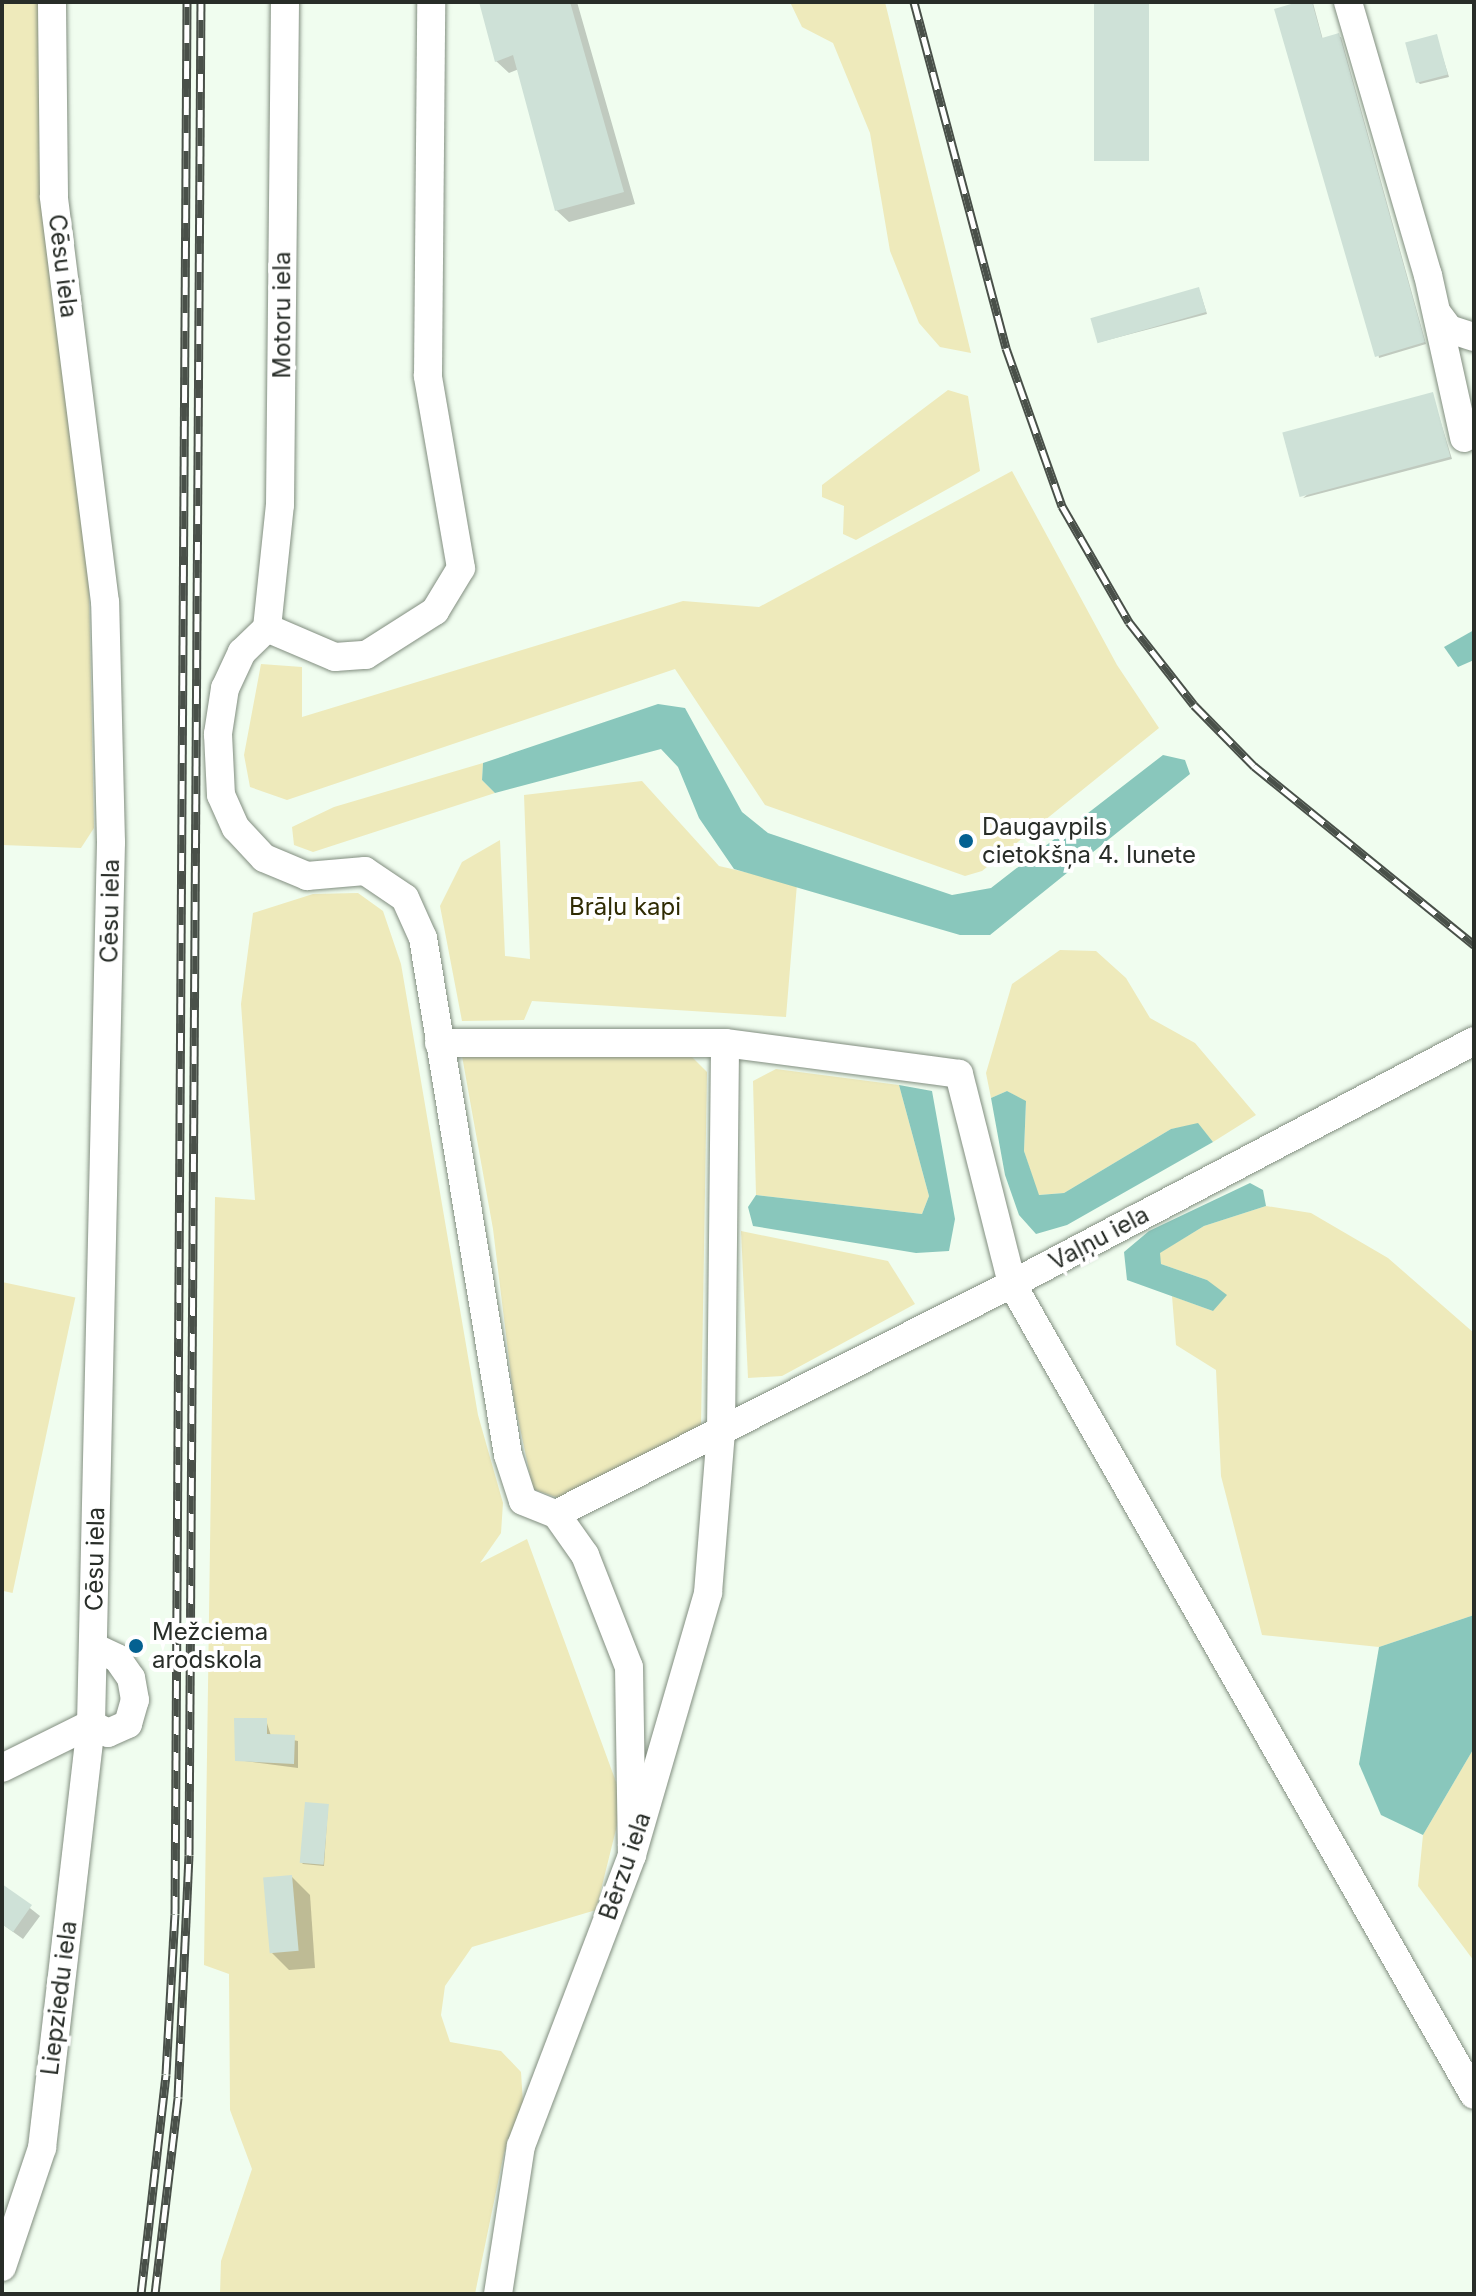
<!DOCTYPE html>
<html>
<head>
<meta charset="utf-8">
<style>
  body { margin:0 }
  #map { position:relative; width:1476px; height:2296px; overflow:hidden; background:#f0fdef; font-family:Inter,sans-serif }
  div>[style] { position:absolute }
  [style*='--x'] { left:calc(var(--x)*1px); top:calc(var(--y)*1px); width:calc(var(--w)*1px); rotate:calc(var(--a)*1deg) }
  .green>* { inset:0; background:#eeeabb; transform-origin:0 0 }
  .water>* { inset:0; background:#89c7bc }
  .shadow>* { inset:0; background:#0003; transform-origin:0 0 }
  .building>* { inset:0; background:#cee1d7; transform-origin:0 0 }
  .roads { filter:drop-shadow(0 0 2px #828e80) drop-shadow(0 0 2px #828e80) }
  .minor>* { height:28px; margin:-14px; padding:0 14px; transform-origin:14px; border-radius:14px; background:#fff }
  .rail>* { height:9px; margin-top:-4.5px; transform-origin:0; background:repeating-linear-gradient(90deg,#fff 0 18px,#495049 0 36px); box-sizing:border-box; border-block:2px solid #495049 }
  .dots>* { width:22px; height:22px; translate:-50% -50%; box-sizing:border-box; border:4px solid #fff; border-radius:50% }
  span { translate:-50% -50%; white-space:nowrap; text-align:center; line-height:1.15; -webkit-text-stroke:8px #fff; paint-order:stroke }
  .street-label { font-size:24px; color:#282d28 }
  .poi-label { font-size:24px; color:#282d28 }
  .left { translate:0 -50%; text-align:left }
  .park-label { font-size:24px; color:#2f2b02 }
  .frame { position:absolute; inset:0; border:4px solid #282d28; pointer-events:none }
</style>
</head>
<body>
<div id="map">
  <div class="green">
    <i style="clip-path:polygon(2px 2px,42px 2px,89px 588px,94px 828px,81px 848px,2px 845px)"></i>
    <i style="clip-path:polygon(790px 2px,885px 2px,971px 353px,940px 347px,919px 323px,890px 251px,870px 133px,833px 43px,802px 27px)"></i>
    <i style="clip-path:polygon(948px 390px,968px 396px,980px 471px,856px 540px,843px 534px,844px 506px,822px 497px,822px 485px)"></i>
    <i style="clip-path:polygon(1012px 471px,1117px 665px,1159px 728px,982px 871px,965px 876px,765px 805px,675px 669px,287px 800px,250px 787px,244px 755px,261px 664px,302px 667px,302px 717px,683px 601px,759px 607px)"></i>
    <i style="clip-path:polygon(483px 763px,482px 780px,495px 793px,313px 852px,294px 845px,292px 827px,334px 807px)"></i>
    <i style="clip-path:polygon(642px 781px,719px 866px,797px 884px,786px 1017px,532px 1001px,524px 1020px,462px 1021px,440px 906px,462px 862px,500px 840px,505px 956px,530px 959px,524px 795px)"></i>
    <i style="clip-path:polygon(358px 893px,383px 911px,401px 964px,478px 1415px,503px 1503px,501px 1533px,480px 1563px,527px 1539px,623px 1801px,596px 1910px,472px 1947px,445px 1986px,441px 2015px,450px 2042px,501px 2051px,521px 2072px,523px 2103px,504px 2153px,475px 2294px,220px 2294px,221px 2261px,252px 2169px,230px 2110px,229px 1974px,204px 1965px,215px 1197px,255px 1200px,241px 1004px,253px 913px,313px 894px)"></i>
    <i style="clip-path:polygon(1060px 950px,1096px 951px,1126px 978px,1150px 1018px,1195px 1043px,1256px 1115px,1213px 1142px,1198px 1124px,1171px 1129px,1064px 1193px,1038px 1195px,1024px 1151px,1026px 1102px,1007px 1091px,991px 1098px,986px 1073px,1012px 984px)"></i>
    <i style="clip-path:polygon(689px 1054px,707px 1072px,701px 1427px,567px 1501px,533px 1489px,514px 1400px,493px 1229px,462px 1056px)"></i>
    <i style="clip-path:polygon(776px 1069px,899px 1085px,929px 1196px,922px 1214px,756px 1195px,753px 1081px)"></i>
    <i style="clip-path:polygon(1266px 1206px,1311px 1213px,1388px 1258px,1474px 1333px,1474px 1615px,1379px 1647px,1262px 1635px,1221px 1476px,1216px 1370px,1176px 1345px,1172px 1296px,1213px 1311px,1207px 1280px,1161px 1264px,1159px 1253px,1204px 1226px)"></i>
    <i style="clip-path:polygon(741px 1231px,888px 1261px,915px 1304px,782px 1376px,748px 1378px)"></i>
    <i style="left:2px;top:1282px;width:75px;height:302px;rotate:12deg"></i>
    <i style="clip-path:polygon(1474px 1748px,1474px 1961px,1418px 1886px,1423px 1835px)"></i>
  </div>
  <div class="water">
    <i style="clip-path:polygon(1474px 630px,1474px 660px,1458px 667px,1444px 647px)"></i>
    <i style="clip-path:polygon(658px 704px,685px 708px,742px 812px,768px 833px,952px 895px,991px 888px,1163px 755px,1185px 760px,1190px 774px,990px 935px,960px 935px,734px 869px,699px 818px,678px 767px,661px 749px,495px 793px,482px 780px,483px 763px)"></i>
    <i style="clip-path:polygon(899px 1085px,932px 1091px,955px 1219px,949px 1251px,916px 1253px,753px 1226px,748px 1207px,756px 1195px,922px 1214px,929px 1196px)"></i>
    <i style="clip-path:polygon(1007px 1091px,1026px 1101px,1024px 1151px,1039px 1195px,1064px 1193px,1171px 1129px,1198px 1123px,1213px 1142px,1067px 1225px,1036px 1234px,1019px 1215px,1005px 1175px,991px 1098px)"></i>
    <i style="clip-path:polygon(1250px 1183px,1263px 1190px,1266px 1206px,1204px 1226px,1160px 1253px,1161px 1264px,1207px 1280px,1227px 1295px,1213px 1311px,1127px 1280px,1124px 1252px,1149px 1231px)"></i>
    <i style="clip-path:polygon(1474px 1615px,1474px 1748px,1423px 1835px,1381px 1815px,1359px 1764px,1379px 1647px)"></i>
  </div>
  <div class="shadow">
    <i style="clip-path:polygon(481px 2px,577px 2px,635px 204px,569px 222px,556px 210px,519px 69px,509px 73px,496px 61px)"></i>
    <i style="left:1096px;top:2px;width:53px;height:158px"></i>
    <i style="clip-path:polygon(1305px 2px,1313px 3px,1323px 40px,1341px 37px,1426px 344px,1379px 358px)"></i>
    <i style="clip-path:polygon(1436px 36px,1449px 77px,1420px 84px,1418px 82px)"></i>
    <i style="clip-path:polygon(1200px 292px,1207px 314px,1100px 342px)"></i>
    <i style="clip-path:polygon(1432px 394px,1452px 459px,1303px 498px)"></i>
    <i style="clip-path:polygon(266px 1720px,271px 1736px,298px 1741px,298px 1768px,237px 1760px)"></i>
    <i style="clip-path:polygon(328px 1806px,324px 1866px,303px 1864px,301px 1862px)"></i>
    <i style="clip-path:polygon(292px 1877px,310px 1895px,315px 1968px,289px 1970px,271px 1952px)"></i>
    <i style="clip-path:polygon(2px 1886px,40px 1916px,23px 1939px,2px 1924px)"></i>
  </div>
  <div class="building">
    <i style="clip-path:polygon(479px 2px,570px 2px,624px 192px,555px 211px,513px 55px,495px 62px)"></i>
    <i style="left:1094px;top:2px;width:55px;height:159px"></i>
    <i style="clip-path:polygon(1298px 2px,1312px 2px,1322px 38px,1339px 33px,1425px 342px,1375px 357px,1274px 9px)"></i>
    <i style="left:1437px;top:34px;width:42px;height:33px;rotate:75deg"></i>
    <i style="left:1199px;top:287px;width:26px;height:113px;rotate:74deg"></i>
    <i style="left:1433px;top:392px;width:67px;height:156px;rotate:75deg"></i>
    <i style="clip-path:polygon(234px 1718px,267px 1718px,267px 1734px,295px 1735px,294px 1764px,235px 1761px)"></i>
    <i style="left:305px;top:1802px;width:24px;height:61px;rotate:5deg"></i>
    <i style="left:292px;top:1875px;width:76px;height:29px;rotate:85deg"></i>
    <i style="clip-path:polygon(2px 1884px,32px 1905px,13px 1932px,2px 1924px)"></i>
  </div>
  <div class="roads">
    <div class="minor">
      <i style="--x:1348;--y:2;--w:284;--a:73.7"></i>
      <i style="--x:1428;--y:275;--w:167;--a:77.5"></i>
      <i style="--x:1437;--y:313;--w:20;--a:53"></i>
      <i style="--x:1449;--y:329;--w:26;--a:18"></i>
      <i style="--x:267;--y:628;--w:35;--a:136"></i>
      <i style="--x:242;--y:652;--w:40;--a:115"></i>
      <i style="--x:225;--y:688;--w:47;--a:98.7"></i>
      <i style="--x:218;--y:734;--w:61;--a:87.2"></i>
      <i style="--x:221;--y:795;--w:36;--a:66"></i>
      <i style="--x:236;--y:828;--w:41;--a:47"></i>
      <i style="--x:264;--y:858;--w:47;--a:22.7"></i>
      <i style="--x:307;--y:876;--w:58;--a:-4.9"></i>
      <i style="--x:365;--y:871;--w:48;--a:34"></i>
      <i style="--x:405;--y:898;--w:44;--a:65.8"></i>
      <i style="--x:423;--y:938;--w:524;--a:80.66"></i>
      <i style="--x:508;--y:1455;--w:48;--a:71.9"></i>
      <i style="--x:523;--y:1501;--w:35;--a:22"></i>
      <i style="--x:556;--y:1514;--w:50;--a:54.7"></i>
      <i style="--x:585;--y:1555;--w:120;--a:68.6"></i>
      <i style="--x:629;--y:1667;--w:188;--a:89.1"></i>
      <i style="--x:267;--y:628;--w:74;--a:23.1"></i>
      <i style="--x:335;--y:657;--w:31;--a:-4"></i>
      <i style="--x:366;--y:655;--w:82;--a:-32.5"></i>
      <i style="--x:435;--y:611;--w:50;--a:-58.8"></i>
      <i style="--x:461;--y:568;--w:195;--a:-99.8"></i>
      <i style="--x:428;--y:376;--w:374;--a:-89.5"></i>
      <i style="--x:267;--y:628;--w:124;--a:-84"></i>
      <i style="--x:280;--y:505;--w:503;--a:-89.43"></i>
      <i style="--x:439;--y:1043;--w:286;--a:0"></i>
      <i style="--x:725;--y:1043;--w:236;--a:7.5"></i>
      <i style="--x:959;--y:1074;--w:217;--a:75.8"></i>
      <i style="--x:1012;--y:1284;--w:933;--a:60.33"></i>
      <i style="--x:556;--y:1514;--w:511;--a:-26.77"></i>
      <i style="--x:1012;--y:1284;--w:522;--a:-27.74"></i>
      <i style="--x:91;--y:1724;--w:19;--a:28"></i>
      <i style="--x:108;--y:1733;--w:22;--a:-24"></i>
      <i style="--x:128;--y:1724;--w:25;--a:-74"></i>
      <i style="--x:135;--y:1700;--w:22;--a:-100"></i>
      <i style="--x:131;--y:1678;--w:24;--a:-125"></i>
      <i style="--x:117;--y:1658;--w:26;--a:-155"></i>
      <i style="--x:2;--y:1768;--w:99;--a:-26.3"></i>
      <i style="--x:2;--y:2267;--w:126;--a:-71.4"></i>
      <i style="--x:42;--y:2148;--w:427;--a:-83.4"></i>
      <i style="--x:91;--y:1724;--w:882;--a:-88.7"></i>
      <i style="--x:111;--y:842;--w:240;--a:-91.4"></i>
      <i style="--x:105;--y:602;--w:409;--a:-97.2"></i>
      <i style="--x:54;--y:196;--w:194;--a:-90.6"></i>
      <i style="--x:498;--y:2294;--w:150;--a:-81.2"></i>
      <i style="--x:521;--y:2146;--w:311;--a:-69.1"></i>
      <i style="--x:632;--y:1855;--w:273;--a:-73.8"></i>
      <i style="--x:708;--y:1593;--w:163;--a:-85.4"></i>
      <i style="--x:721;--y:1431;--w:388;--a:-89.4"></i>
    </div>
  </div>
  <div class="rail">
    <i style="--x:914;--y:2;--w:358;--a:75.1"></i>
    <i style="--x:1006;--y:348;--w:168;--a:70.5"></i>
    <i style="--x:1062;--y:506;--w:134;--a:60"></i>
    <i style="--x:1129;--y:622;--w:105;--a:51.9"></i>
    <i style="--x:1194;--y:705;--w:86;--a:45.5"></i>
    <i style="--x:1254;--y:766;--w:284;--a:39.1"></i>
    <i style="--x:141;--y:2294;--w:221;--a:-83.5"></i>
    <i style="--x:166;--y:2074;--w:160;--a:-86.8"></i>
    <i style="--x:175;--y:1914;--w:1912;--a:-89.64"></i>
    <i style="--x:155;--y:2294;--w:198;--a:-83.3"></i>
    <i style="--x:178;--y:2097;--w:242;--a:-87.4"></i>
    <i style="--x:189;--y:1855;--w:1853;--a:-89.63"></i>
  </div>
  <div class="dots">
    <i style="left:966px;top:841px;background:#046191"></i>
    <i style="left:136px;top:1646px;background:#046191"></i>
  </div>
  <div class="street-label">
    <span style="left:63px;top:266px;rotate:83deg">Cēsu iela</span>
    <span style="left:282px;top:315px;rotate:-90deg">Motoru iela</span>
    <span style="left:110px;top:911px;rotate:-89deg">Cēsu iela</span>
    <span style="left:1099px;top:1238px;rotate:-28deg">Vaļņu iela</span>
    <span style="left:95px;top:1559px;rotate:-89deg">Cēsu iela</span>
    <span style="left:625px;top:1866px;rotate:-71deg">Bērzu iela</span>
    <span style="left:59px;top:1998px;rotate:-83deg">Liepziedu iela</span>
  </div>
  <div class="poi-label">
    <span class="left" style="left:982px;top:841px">Daugavpils<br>cietokšņa 4. lunete</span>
    <span class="left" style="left:152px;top:1646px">Mežciema<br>arodskola</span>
  </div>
  <div class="park-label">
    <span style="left:625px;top:907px">Brāļu kapi</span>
  </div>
  <div class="frame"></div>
</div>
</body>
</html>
